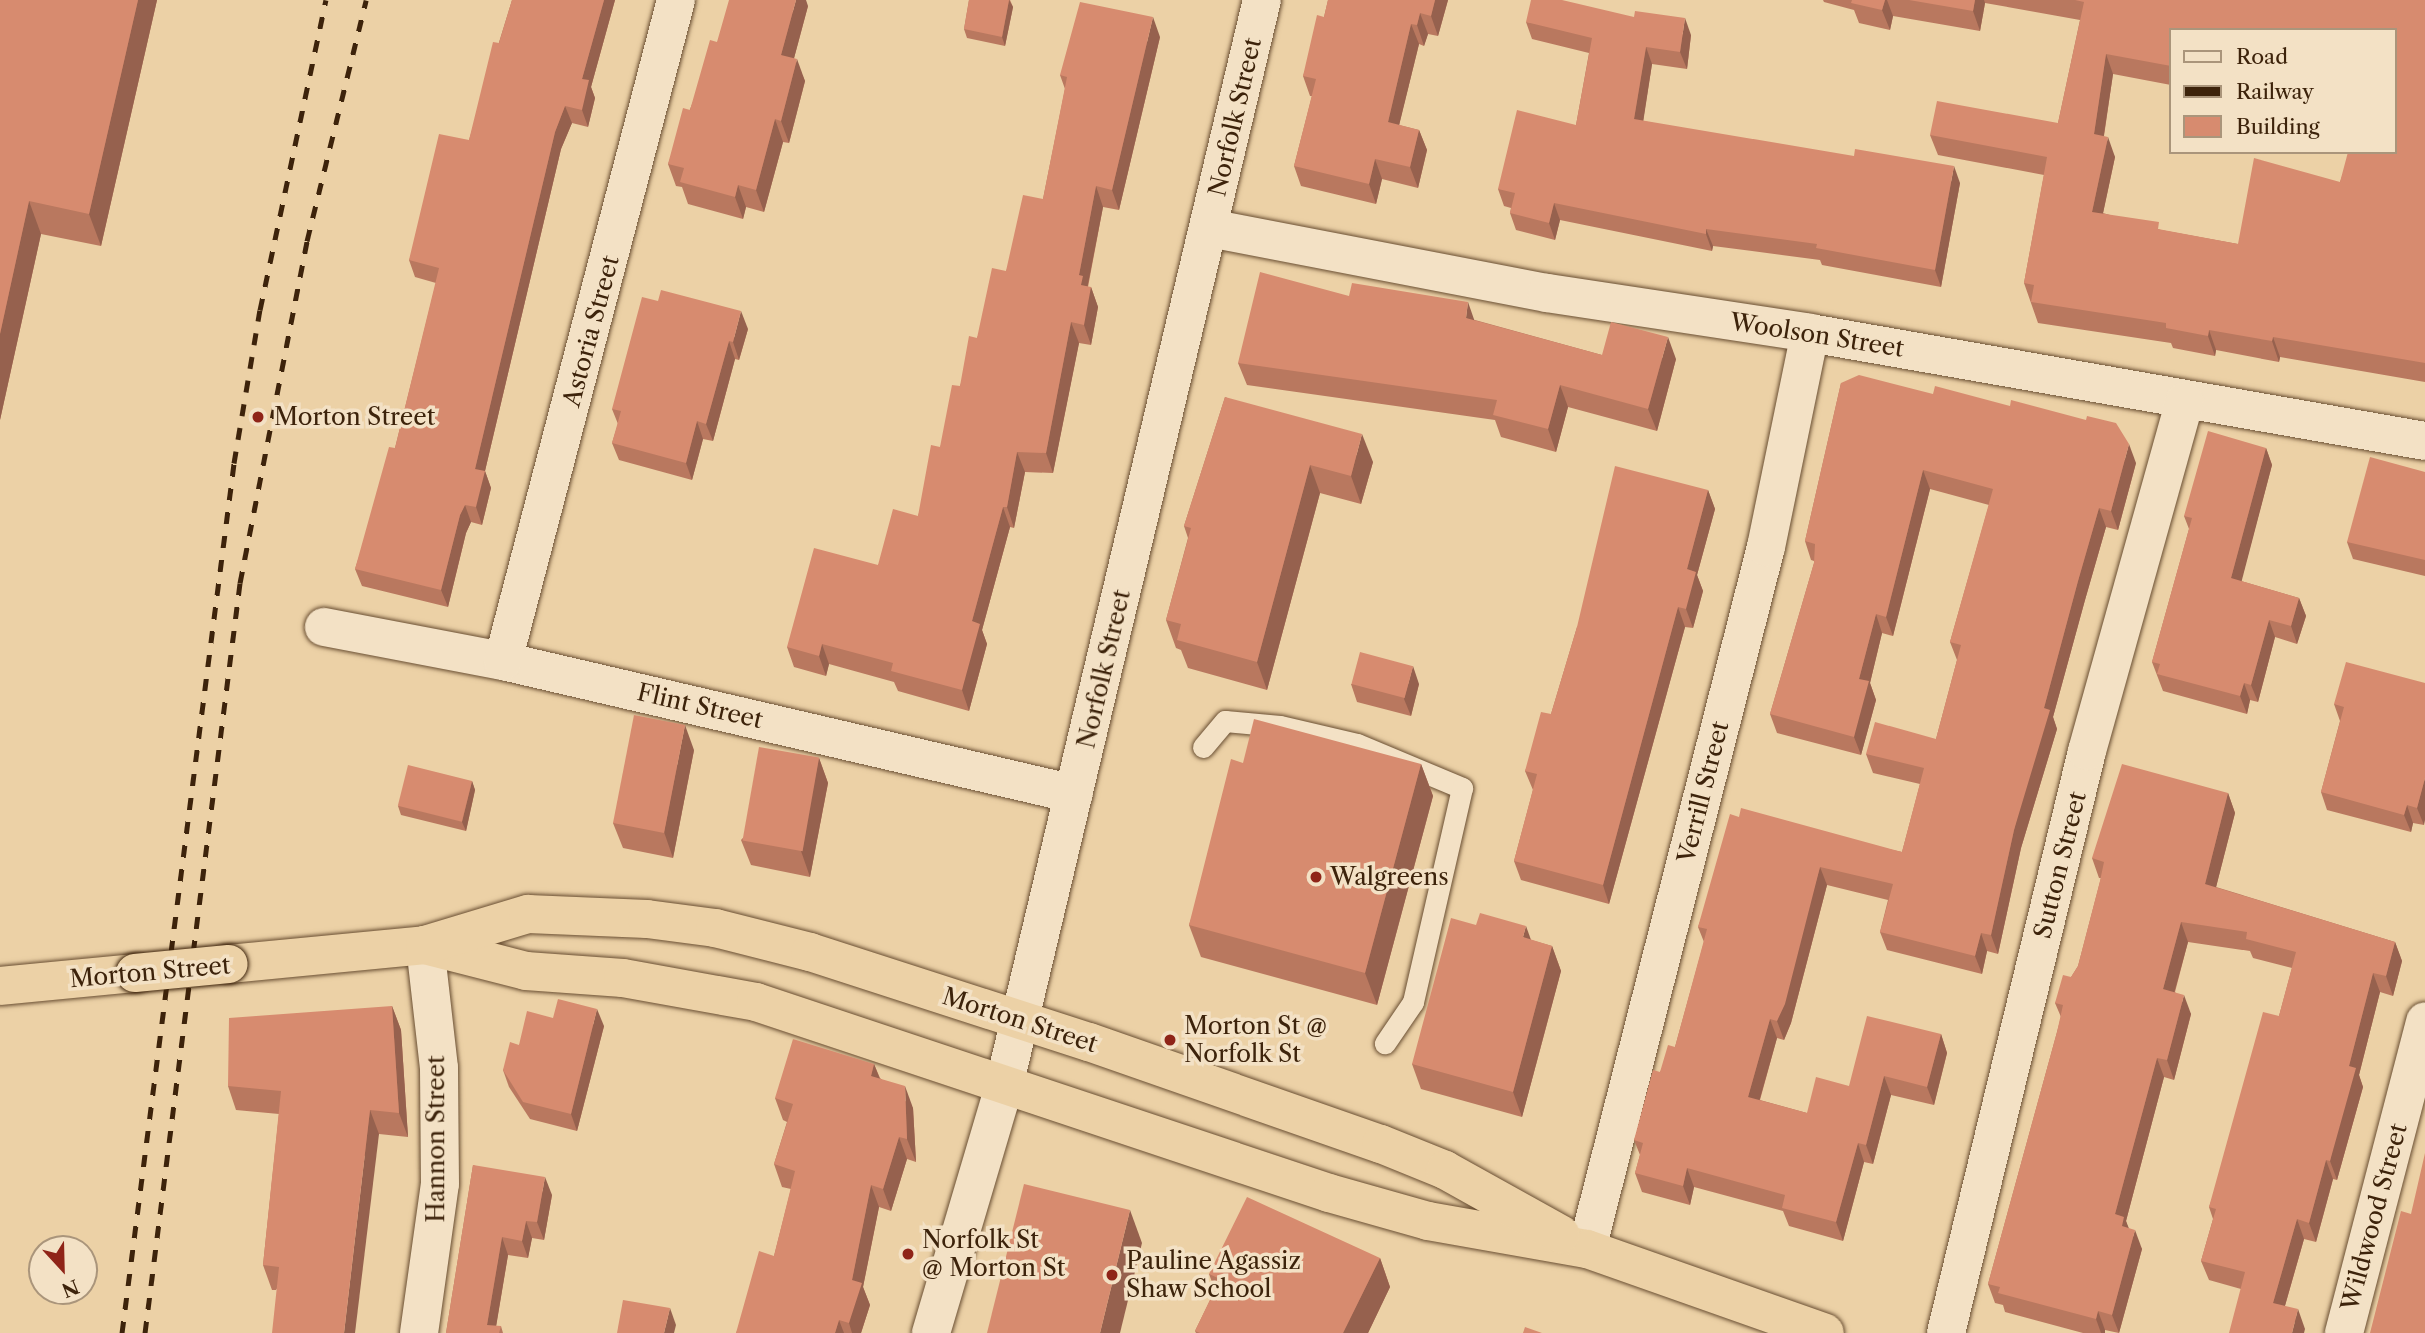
<!DOCTYPE html>
<html>
<head>
<meta charset="utf-8">
<style>
  body { margin:0 }
  #map { position:relative; width:2425px; height:1333px; overflow:hidden; background:#ecd1a6; font-family:"Libre Caslon Text",serif }
  div>[style] { position:absolute }
  [style*='--x'] { left:calc(var(--x)*1px); top:calc(var(--y)*1px); width:calc(var(--w)*1px); rotate:calc(var(--a)*1deg) }
  .roads { filter:drop-shadow(0 0 2px #694e32) drop-shadow(0 0 2px #694e32) }
  .lane>* { height:21px; margin:-10.5px; padding:0 10.5px; transform-origin:10.5px; border-radius:10.5px; background:#f3e1c5 }
  .street>* { height:38px; margin:-19px; padding:0 19px; transform-origin:19px; border-radius:19px; background:#f3e1c5 }
  .secondary>* { height:38px; margin:-19px; padding:0 19px; transform-origin:19px; border-radius:19px; background:#f3e1c5 }
  .highway>* { height:38px; margin:-19px; padding:0 19px; transform-origin:19px; border-radius:19px; background:#ecd1a6 }
  .rail>* { height:5px; margin-top:-2.5px; transform-origin:0; background:repeating-linear-gradient(90deg,#3d230b 0 12px,transparent 0 24px) }
  .bridges { filter:drop-shadow(0 0 2px #3d230b) drop-shadow(0 0 2px #3d230b) }
  .highway-bridge>* { height:38px; margin:-19px; padding:0 19px; transform-origin:19px; border-radius:19px; background:#ecd1a6 }
  .wall>* { inset:0; background:#b9785f }
  .shaded-wall>* { inset:0; background:#96614e }
  .building>* { inset:0; background:#d78b6f; transform-origin:0 0 }
  .dots>* { width:19px; height:19px; translate:-50% -50%; box-sizing:border-box; border:4px solid #f3e1c5; border-radius:50% }
  span { translate:-50% -50%; white-space:nowrap; text-align:center; line-height:1.15; -webkit-text-stroke:7px #f3e1c5; paint-order:stroke }
  .street-label { font-size:24px; color:#3d230b }
  .poi-label { font-size:24px; color:#3d230b }
  .left { translate:0 -50%; text-align:left }
  .legend { position:absolute; left:2169px; top:28px; width:228px; height:126px; box-sizing:border-box; background:#f3e1c5; border:2px solid #aa957b; margin:0; padding:9px 12px; list-style:none; font-size:21px; color:#3d230b }
  .legend li { display:flex; align-items:center; gap:14px; height:35px }
  .legend b { width:35px; border:2px solid #aa957b }
  .north { position:absolute; left:28px; top:1235px; width:70px; height:70px; box-sizing:border-box; background:#f3e1c5; border:2px solid #aa957b; border-radius:50%; rotate:158deg; font-size:19px; font-weight:700; line-height:28px; text-align:center; color:#3d230b }
  .north::after { content:''; display:block; margin:auto; width:24px; height:32px; background:#8f2418; clip-path:polygon(50% 0,100% 100%,50% 72%,0 100%) }
</style>
</head>
<body>
<div id="map">
  <div class="roads">
    <div class="lane">
      <i style="--x:1203;--y:747;--w:34;--a:-50"></i>
      <i style="--x:1225;--y:721;--w:55;--a:5.2"></i>
      <i style="--x:1280;--y:726;--w:79;--a:13.2"></i>
      <i style="--x:1357;--y:744;--w:114;--a:22.7"></i>
      <i style="--x:1462;--y:788;--w:220;--a:102.9"></i>
      <i style="--x:1413;--y:1002;--w:50;--a:124.3"></i>
    </div>
    <div class="street">
      <i style="--x:1209;--y:228;--w:344;--a:10.9"></i>
      <i style="--x:1547;--y:293;--w:266;--a:8.6"></i>
      <i style="--x:1810;--y:333;--w:624;--a:9.96"></i>
      <i style="--x:324;--y:627;--w:182;--a:10.8"></i>
      <i style="--x:503;--y:661;--w:586;--a:13.11"></i>
      <i style="--x:503;--y:661;--w:683;--a:-75.33"></i>
      <i style="--x:1587;--y:1249;--w:724;--a:-75.7"></i>
      <i style="--x:1766;--y:547;--w:218;--a:-78.4"></i>
      <i style="--x:419;--y:1333;--w:150;--a:-82"></i>
      <i style="--x:440;--y:1184;--w:116;--a:-90.5"></i>
      <i style="--x:439;--y:1068;--w:124;--a:-96.5"></i>
      <i style="--x:1946;--y:1333;--w:599;--a:-76.38"></i>
      <i style="--x:2087;--y:751;--w:363;--a:-74.4"></i>
      <i style="--x:2344;--y:1333;--w:322;--a:-75.4"></i>
    </div>
    <div class="secondary">
      <i style="--x:931;--y:1333;--w:258;--a:-73.5"></i>
      <i style="--x:1004;--y:1086;--w:1116;--a:-76.64"></i>
    </div>
    <div class="highway">
      <i style="--x:425;--y:945;--w:104;--a:14.4"></i>
      <i style="--x:526;--y:971;--w:97;--a:4.1"></i>
      <i style="--x:623;--y:978;--w:135;--a:10.2"></i>
      <i style="--x:756;--y:1002;--w:604;--a:18.43"></i>
      <i style="--x:1329;--y:1193;--w:103;--a:15.8"></i>
      <i style="--x:1428;--y:1221;--w:161;--a:10"></i>
      <i style="--x:1587;--y:1249;--w:252;--a:19.4"></i>
      <i style="--x:229;--y:964;--w:197;--a:-5.5"></i>
      <i style="--x:425;--y:945;--w:108;--a:-16.8"></i>
      <i style="--x:528;--y:914;--w:119;--a:2.4"></i>
      <i style="--x:647;--y:919;--w:69;--a:7.5"></i>
      <i style="--x:715;--y:928;--w:98;--a:14.2"></i>
      <i style="--x:810;--y:952;--w:293;--a:17.9"></i>
      <i style="--x:1089;--y:1042;--w:309;--a:19.3"></i>
      <i style="--x:1381;--y:1144;--w:69;--a:22.1"></i>
      <i style="--x:1445;--y:1170;--w:132;--a:29.1"></i>
      <i style="--x:0;--y:986;--w:136;--a:-5.5"></i>
    </div>
  </div>
  <div class="rail">
    <i style="--x:122;--y:1333;--w:877;--a:-82.66"></i>
    <i style="--x:234;--y:463;--w:155;--a:-80.4"></i>
    <i style="--x:260;--y:310;--w:317;--a:-78"></i>
    <i style="--x:145;--y:1333;--w:756;--a:-82.78"></i>
    <i style="--x:240;--y:583;--w:349;--a:-78.9"></i>
    <i style="--x:307;--y:241;--w:248;--a:-76.2"></i>
  </div>
  <div class="bridges">
    <div class="highway-bridge">
      <i style="--x:135;--y:973;--w:94;--a:-5.5"></i>
    </div>
  </div>
  <div class="wall">
    <i style="clip-path:polygon(0 0,157px 0,101px 246px,41px 234px,0 420px)"></i>
    <i style="clip-path:polygon(512px 0,615px 0,591px 87px,595px 98px,588px 127px,572px 123px,561px 149px,485px 471px,491px 488px,482px 525px,471px 522px,466px 533px,448px 607px,362px 586px,355px 569px,395px 448px,436px 283px,415px 277px,409px 260px,469px 140px)"></i>
    <i style="clip-path:polygon(969px 0,1010px 0,1013px 7px,1005px 46px,967px 38px,964px 29px)"></i>
    <i style="clip-path:polygon(1328px 0,1448px 0,1438px 36px,1428px 34px,1424px 46px,1419px 44px,1399px 125px,1419px 130px,1427px 150px,1418px 188px,1382px 179px,1376px 204px,1301px 186px,1294px 166px,1312px 96px,1310px 96px,1303px 76px,1324px 17px)"></i>
    <i style="clip-path:polygon(evenodd,1823px 0,2425px 0,2425px 382px,2280px 357px,2279px 362px,2216px 350px,2215px 356px,2173px 348px,2171px 343px,2038px 323px,2024px 283px,2044px 175px,1938px 155px,1930px 135px,2058px 123px,2080px 20px,1985px 3px,1980px 31px,1893px 16px,1890px 30px,1859px 23px,1854px 10px,1824px 2px,1823px 0,2171px 30px,2395px 30px,2340px 182px,2238px 244px,2161px 230px,2103px 213px,2115px 157px,2104px 136px,2113px 74px,2171px 85px,2171px 30px)"></i>
    <i style="clip-path:polygon(808px 6px,794px 58px,805px 81px,789px 143px,783px 142px,764px 212px,746px 207px,743px 219px,688px 204px,682px 187px,676px 186px,668px 164px,717px 42px)"></i>
    <i style="clip-path:polygon(1526px 22px,1691px 35px,1687px 69px,1652px 64px,1643px 121px,1960px 183px,1941px 287px,1822px 265px,1820px 260px,1713px 246px,1712px 251px,1560px 220px,1555px 240px,1516px 230px,1510px 213px,1511px 208px,1504px 206px,1498px 189px,1576px 125px,1589px 53px,1532px 39px)"></i>
    <i style="clip-path:polygon(1160px 37px,1119px 210px,1103px 207px,1088px 287px,1091px 287px,1098px 307px,1091px 345px,1079px 343px,1053px 473px,1025px 472px,1014px 528px,1010px 527px,982px 630px,987px 644px,969px 711px,898px 691px,894px 682px,829px 664px,826px 676px,794px 667px,787px 647px,878px 565px,918px 516px,960px 386px,977px 338px,1006px 271px,1043px 199px,1065px 89px,1060px 75px)"></i>
    <i style="clip-path:polygon(1349px 296px,1475px 320px,1602px 355px,1676px 359px,1657px 431px,1568px 407px,1556px 452px,1501px 437px,1495px 420px,1247px 385px,1238px 363px)"></i>
    <i style="clip-path:polygon(748px 329px,739px 360px,735px 359px,713px 441px,703px 439px,692px 480px,619px 460px,612px 443px,618px 424px,612px 409px)"></i>
    <i style="clip-path:polygon(1841px 383px,2136px 463px,2118px 530px,2106px 527px,2085px 600px,2053px 717px,2057px 729px,2021px 848px,1998px 954px,1987px 951px,1982px 974px,1887px 950px,1880px 932px,1888px 900px,1827px 885px,1791px 1023px,1784px 1040px,1777px 1038px,1760px 1100px,1807px 1113px,1849px 1086px,1941px 1034px,1947px 1053px,1934px 1105px,1891px 1095px,1873px 1164px,1864px 1162px,1843px 1241px,1789px 1226px,1783px 1211px,1694px 1187px,1690px 1205px,1642px 1192px,1635px 1173px,1640px 1155px,1634px 1140px,1660px 1072px,1675px 1047px,1704px 942px,1698px 927px,1739px 817px,1902px 852px,1920px 784px,1873px 773px,1866px 754px,1936px 739px,1957px 660px,1950px 642px,1989px 505px,1930px 489px,1893px 636px,1882px 633px,1870px 683px,1876px 700px,1861px 755px,1777px 733px,1770px 714px,1814px 563px,1814px 561px,1811px 560px,1805px 541px)"></i>
    <i style="clip-path:polygon(1225px 397px,1373px 462px,1361px 504px,1320px 493px,1267px 690px,1188px 668px,1181px 650px,1176px 648px,1166px 620px,1188px 538px,1184px 526px)"></i>
    <i style="clip-path:polygon(2266px 448px,2272px 465px,2241px 581px,2299px 598px,2306px 616px,2297px 644px,2275px 637px,2258px 702px,2250px 700px,2247px 714px,2163px 691px,2152px 662px,2189px 529px,2184px 516px)"></i>
    <i style="clip-path:polygon(2425px 472px,2425px 576px,2353px 559px,2347px 542px)"></i>
    <i style="clip-path:polygon(1708px 490px,1715px 509px,1697px 575px,1703px 591px,1693px 628px,1685px 627px,1609px 904px,1521px 880px,1514px 861px,1533px 790px,1525px 771px,1551px 714px,1577px 627px)"></i>
    <i style="clip-path:polygon(2425px 683px,2424px 825px,2413px 823px,2411px 832px,2327px 810px,2321px 792px,2340px 721px,2334px 704px)"></i>
    <i style="clip-path:polygon(1351px 684px,1419px 684px,1411px 716px,1357px 702px)"></i>
    <i style="clip-path:polygon(694px 750px,673px 858px,623px 848px,613px 823px)"></i>
    <i style="clip-path:polygon(819px 758px,828px 783px,810px 877px,751px 865px,741px 840px)"></i>
    <i style="clip-path:polygon(1243px 763px,1421px 764px,1433px 796px,1377px 1005px,1201px 957px,1189px 925px)"></i>
    <i style="clip-path:polygon(472px 781px,475px 790px,466px 831px,401px 815px,398px 806px)"></i>
    <i style="clip-path:polygon(2228px 793px,2235px 813px,2216px 887px,2395px 942px,2402px 961px,2393px 996px,2380px 992px,2359px 1075px,2363px 1087px,2337px 1180px,2333px 1179px,2316px 1242px,2304px 1239px,2285px 1306px,2305px 1329px,2241px 1289px,2209px 1280px,2201px 1261px,2213px 1219px,2209px 1207px,2279px 1016px,2292px 968px,2253px 958px,2250px 951px,2188px 942px,2175px 992px,2191px 1014px,2174px 1080px,2164px 1077px,2126px 1221px,2128px 1228px,2142px 1249px,2119px 1333px,2105px 1330px,2105px 1333px,2083px 1333px,2005px 1312px,2003px 1305px,1995px 1303px,1988px 1284px,2057px 1032px,2061px 1017px,2055px 1003px,2078px 966px,2101px 878px,2099px 878px,2092px 858px)"></i>
    <i style="clip-path:polygon(1531px 940px,1552px 946px,1561px 971px,1522px 1117px,1421px 1089px,1412px 1064px)"></i>
    <i style="clip-path:polygon(392px 1006px,401px 1030px,408px 1137px,379px 1134px,276px 1290px,272px 1290px,263px 1265px,279px 1114px,236px 1110px,228px 1086px)"></i>
    <i style="clip-path:polygon(553px 1018px,604px 1026px,577px 1131px,530px 1119px,509px 1087px,503px 1070px,519px 1045px)"></i>
    <i style="clip-path:polygon(874px 1064px,880px 1078px,913px 1108px,916px 1162px,907px 1159px,891px 1211px,879px 1207px,863px 1287px,870px 1305px,861px 1333px,736px 1333px,774px 1256px,791px 1189px,782px 1187px,774px 1164px,787px 1122px,783px 1120px,775px 1098px)"></i>
    <i style="clip-path:polygon(473px 1165px,552px 1195px,544px 1240px,532px 1238px,528px 1258px,508px 1255px,496px 1326px,501px 1326px,503px 1333px,446px 1333px)"></i>
    <i style="clip-path:polygon(1380px 1258px,1390px 1287px,1368px 1333px,1196px 1333px,1195px 1331px,1215px 1290px,1209px 1274px)"></i>
  </div>
  <div class="shaded-wall">
    <i style="clip-path:polygon(138px 0,157px 0,101px 246px,89px 214px)"></i>
    <i style="clip-path:polygon(604px 0,615px 0,591px 87px,595px 98px,588px 127px,582px 110px,582px 79px)"></i>
    <i style="clip-path:polygon(796px 0,806px 0,808px 6px,789px 77px,781px 55px)"></i>
    <i style="clip-path:polygon(1009px 0,1013px 7px,1005px 46px,1002px 37px)"></i>
    <i style="clip-path:polygon(1435px 0,1448px 0,1438px 36px,1431px 16px)"></i>
    <i style="clip-path:polygon(1885px 0,1887px 0,1893px 16px,1890px 30px,1882px 10px)"></i>
    <i style="clip-path:polygon(1975px 0,1984px 0,1985px 3px,1980px 31px,1973px 11px)"></i>
    <i style="clip-path:polygon(1420px 13px,1428px 34px,1424px 46px,1417px 25px)"></i>
    <i style="clip-path:polygon(1153px 17px,1160px 37px,1119px 210px,1112px 190px)"></i>
    <i style="clip-path:polygon(1685px 18px,1691px 35px,1687px 69px,1680px 52px)"></i>
    <i style="clip-path:polygon(1411px 24px,1419px 44px,1395px 142px,1388px 122px)"></i>
    <i style="clip-path:polygon(1646px 47px,1652px 64px,1641px 136px,1634px 119px)"></i>
    <i style="clip-path:polygon(2106px 54px,2113px 74px,2101px 154px,2094px 134px)"></i>
    <i style="clip-path:polygon(797px 59px,805px 81px,789px 143px,781px 121px)"></i>
    <i style="clip-path:polygon(565px 106px,572px 123px,561px 149px,485px 471px,491px 488px,482px 525px,476px 507px,475px 469px,555px 132px)"></i>
    <i style="clip-path:polygon(775px 119px,783px 142px,764px 212px,756px 190px)"></i>
    <i style="clip-path:polygon(1419px 130px,1427px 150px,1418px 188px,1410px 167px)"></i>
    <i style="clip-path:polygon(2108px 137px,2115px 157px,2099px 232px,2092px 212px)"></i>
    <i style="clip-path:polygon(1375px 159px,1382px 179px,1376px 204px,1369px 184px)"></i>
    <i style="clip-path:polygon(1954px 166px,1960px 183px,1941px 287px,1935px 270px)"></i>
    <i style="clip-path:polygon(738px 185px,746px 207px,743px 219px,735px 197px)"></i>
    <i style="clip-path:polygon(1096px 186px,1103px 207px,1087px 289px,1091px 287px,1098px 307px,1091px 345px,1084px 325px,1081px 285px,1079px 275px)"></i>
    <i style="clip-path:polygon(29px 201px,41px 234px,0 420px,0 334px)"></i>
    <i style="clip-path:polygon(1554px 203px,1560px 220px,1555px 240px,1549px 223px)"></i>
    <i style="clip-path:polygon(1706px 229px,1713px 246px,1712px 251px,1706px 234px)"></i>
    <i style="clip-path:polygon(1468px 302px,1476px 325px,1466px 318px)"></i>
    <i style="clip-path:polygon(741px 311px,748px 329px,739px 360px,733px 342px)"></i>
    <i style="clip-path:polygon(1071px 322px,1079px 343px,1053px 473px,1046px 453px)"></i>
    <i style="clip-path:polygon(2209px 330px,2216px 350px,2215px 356px,2208px 336px)"></i>
    <i style="clip-path:polygon(1668px 337px,1676px 359px,1657px 431px,1648px 409px)"></i>
    <i style="clip-path:polygon(2273px 337px,2280px 357px,2279px 362px,2272px 341px)"></i>
    <i style="clip-path:polygon(729px 341px,735px 359px,713px 441px,706px 424px)"></i>
    <i style="clip-path:polygon(1560px 385px,1568px 407px,1556px 452px,1548px 429px)"></i>
    <i style="clip-path:polygon(697px 421px,703px 439px,692px 480px,686px 463px)"></i>
    <i style="clip-path:polygon(1362px 434px,1373px 462px,1361px 504px,1351px 476px)"></i>
    <i style="clip-path:polygon(2129px 444px,2136px 463px,2118px 530px,2111px 511px)"></i>
    <i style="clip-path:polygon(2266px 448px,2272px 465px,2238px 595px,2231px 578px)"></i>
    <i style="clip-path:polygon(1017px 452px,1025px 472px,1014px 528px,1007px 507px)"></i>
    <i style="clip-path:polygon(1310px 465px,1320px 493px,1267px 690px,1257px 662px)"></i>
    <i style="clip-path:polygon(1923px 470px,1930px 489px,1893px 636px,1886px 617px)"></i>
    <i style="clip-path:polygon(1708px 490px,1715px 509px,1697px 575px,1703px 591px,1693px 628px,1686px 609px,1687px 569px)"></i>
    <i style="clip-path:polygon(465px 505px,471px 522px,466px 533px,448px 607px,441px 590px,460px 515px)"></i>
    <i style="clip-path:polygon(1003px 507px,1010px 527px,982px 630px,987px 644px,969px 711px,962px 690px,972px 621px)"></i>
    <i style="clip-path:polygon(2099px 508px,2106px 527px,2085px 600px,2053px 717px,2057px 729px,2021px 848px,1998px 954px,1991px 935px,2014px 830px,2044px 708px,2078px 581px)"></i>
    <i style="clip-path:polygon(2299px 598px,2306px 616px,2297px 644px,2291px 626px)"></i>
    <i style="clip-path:polygon(1678px 607px,1685px 627px,1609px 904px,1603px 885px)"></i>
    <i style="clip-path:polygon(1876px 614px,1882px 633px,1870px 683px,1876px 700px,1861px 755px,1854px 737px,1859px 679px)"></i>
    <i style="clip-path:polygon(2269px 620px,2275px 637px,2258px 702px,2251px 685px)"></i>
    <i style="clip-path:polygon(822px 644px,829px 664px,826px 676px,819px 656px)"></i>
    <i style="clip-path:polygon(1413px 666px,1419px 684px,1411px 716px,1404px 699px)"></i>
    <i style="clip-path:polygon(2244px 683px,2250px 700px,2247px 714px,2240px 696px)"></i>
    <i style="clip-path:polygon(685px 725px,694px 750px,673px 858px,664px 832px)"></i>
    <i style="clip-path:polygon(819px 758px,828px 783px,810px 877px,801px 851px)"></i>
    <i style="clip-path:polygon(1421px 764px,1433px 796px,1377px 1005px,1365px 973px)"></i>
    <i style="clip-path:polygon(2425px 778px,2425px 820px,2424px 825px,2417px 808px)"></i>
    <i style="clip-path:polygon(472px 781px,475px 790px,466px 831px,462px 822px)"></i>
    <i style="clip-path:polygon(2228px 793px,2235px 813px,2212px 903px,2205px 884px)"></i>
    <i style="clip-path:polygon(2407px 805px,2413px 823px,2411px 832px,2404px 815px)"></i>
    <i style="clip-path:polygon(1820px 867px,1827px 885px,1791px 1023px,1784px 1040px,1777px 1021px)"></i>
    <i style="clip-path:polygon(2181px 922px,2188px 942px,2170px 1008px,2163px 989px)"></i>
    <i style="clip-path:polygon(1526px 926px,1535px 951px,1523px 937px)"></i>
    <i style="clip-path:polygon(1981px 933px,1987px 951px,1982px 974px,1975px 956px)"></i>
    <i style="clip-path:polygon(2395px 942px,2402px 961px,2393px 996px,2386px 976px)"></i>
    <i style="clip-path:polygon(1552px 946px,1561px 971px,1522px 1117px,1513px 1092px)"></i>
    <i style="clip-path:polygon(2373px 973px,2380px 992px,2359px 1075px,2363px 1087px,2337px 1180px,2330px 1161px,2349px 1066px)"></i>
    <i style="clip-path:polygon(2184px 995px,2191px 1014px,2174px 1080px,2167px 1060px)"></i>
    <i style="clip-path:polygon(392px 1006px,401px 1030px,408px 1137px,399px 1113px)"></i>
    <i style="clip-path:polygon(597px 1009px,604px 1026px,577px 1131px,571px 1114px)"></i>
    <i style="clip-path:polygon(1770px 1019px,1777px 1038px,1755px 1116px,1748px 1097px)"></i>
    <i style="clip-path:polygon(1941px 1034px,1947px 1053px,1934px 1105px,1927px 1087px)"></i>
    <i style="clip-path:polygon(2157px 1058px,2164px 1077px,2126px 1221px,2132px 1236px,2129px 1246px,2115px 1214px)"></i>
    <i style="clip-path:polygon(874px 1064px,883px 1087px,871px 1076px)"></i>
    <i style="clip-path:polygon(1884px 1076px,1891px 1095px,1873px 1164px,1866px 1145px)"></i>
    <i style="clip-path:polygon(905px 1086px,913px 1108px,916px 1162px,907px 1139px)"></i>
    <i style="clip-path:polygon(370px 1110px,379px 1134px,355px 1333px,344px 1333px)"></i>
    <i style="clip-path:polygon(899px 1137px,907px 1159px,891px 1211px,883px 1189px)"></i>
    <i style="clip-path:polygon(1858px 1143px,1864px 1162px,1843px 1241px,1836px 1222px)"></i>
    <i style="clip-path:polygon(2326px 1160px,2333px 1179px,2316px 1242px,2309px 1223px)"></i>
    <i style="clip-path:polygon(1687px 1168px,1694px 1187px,1690px 1205px,1683px 1186px)"></i>
    <i style="clip-path:polygon(545px 1177px,552px 1195px,544px 1240px,537px 1222px)"></i>
    <i style="clip-path:polygon(871px 1185px,879px 1207px,863px 1287px,870px 1305px,861px 1333px,852px 1333px,849px 1323px,852px 1280px)"></i>
    <i style="clip-path:polygon(1130px 1210px,1142px 1243px,1120px 1333px,1100px 1333px)"></i>
    <i style="clip-path:polygon(2297px 1219px,2304px 1239px,2280px 1323px,2273px 1303px)"></i>
    <i style="clip-path:polygon(526px 1221px,532px 1238px,528px 1258px,522px 1241px)"></i>
    <i style="clip-path:polygon(2135px 1230px,2142px 1249px,2119px 1333px,2112px 1315px)"></i>
    <i style="clip-path:polygon(502px 1237px,508px 1255px,495px 1333px,487px 1325px)"></i>
    <i style="clip-path:polygon(1380px 1258px,1390px 1287px,1368px 1333px,1343px 1333px)"></i>
    <i style="clip-path:polygon(670px 1308px,676px 1325px,674px 1333px,664px 1333px)"></i>
    <i style="clip-path:polygon(2298px 1309px,2305px 1329px,2304px 1333px,2292px 1333px)"></i>
    <i style="clip-path:polygon(2098px 1311px,2105px 1330px,2105px 1333px,2101px 1333px,2096px 1319px)"></i>
    <i style="clip-path:polygon(839px 1320px,844px 1333px,835px 1333px)"></i>
  </div>
  <div class="building">
    <i style="clip-path:polygon(0 0,138px 0,89px 214px,29px 201px,0 334px)"></i>
    <i style="clip-path:polygon(512px 0,604px 0,582px 79px,589px 80px,582px 110px,565px 106px,555px 132px,475px 469px,485px 471px,476px 507px,465px 505px,460px 515px,441px 590px,355px 569px,389px 447px,395px 448px,439px 268px,409px 260px,439px 134px,469px 140px,493px 42px,499px 43px)"></i>
    <i style="clip-path:polygon(729px 0,796px 0,781px 55px,797px 59px,781px 121px,775px 119px,756px 190px,738px 185px,735px 197px,680px 182px,684px 168px,668px 164px,683px 108px,690px 110px,710px 40px,717px 42px)"></i>
    <i style="clip-path:polygon(969px 0,1009px 0,1002px 37px,964px 29px)"></i>
    <i style="clip-path:polygon(1328px 0,1435px 0,1431px 16px,1420px 13px,1417px 25px,1411px 24px,1388px 122px,1419px 130px,1410px 167px,1375px 159px,1369px 184px,1294px 166px,1316px 79px,1303px 76px,1317px 15px,1324px 17px)"></i>
    <i style="clip-path:polygon(1531px 0,1562px 0,1634px 17px,1635px 11px,1685px 18px,1680px 52px,1646px 47px,1634px 119px,1854px 156px,1855px 149px,1954px 166px,1935px 270px,1816px 248px,1817px 244px,1706px 229px,1706px 234px,1554px 203px,1549px 223px,1510px 213px,1515px 193px,1498px 189px,1517px 110px,1576px 125px,1592px 38px,1526px 22px)"></i>
    <i style="clip-path:polygon(1852px 0,1885px 0,1882px 10px,1851px 3px)"></i>
    <i style="clip-path:polygon(1909px 0,1975px 0,1973px 11px)"></i>
    <i style="clip-path:polygon(evenodd,2075px 0,2425px 0,2425px 363px,2273px 337px,2272px 341px,2209px 330px,2208px 336px,2166px 328px,2166px 323px,2031px 302px,2034px 285px,2024px 283px,2047px 157px,1930px 135px,1937px 101px,2058px 123px,2084px 2px,2075px 0,2171px 30px,2395px 30px,2395px 152px,2348px 152px,2340px 182px,2254px 158px,2238px 244px,2158px 229px,2159px 222px,2092px 212px,2108px 137px,2094px 134px,2106px 54px,2171px 66px,2171px 30px)"></i>
    <i style="clip-path:polygon(1080px 2px,1153px 17px,1112px 190px,1096px 186px,1079px 275px,1083px 276px,1081px 285px,1091px 287px,1084px 325px,1071px 322px,1046px 453px,1017px 452px,1007px 507px,1003px 507px,972px 621px,980px 624px,962px 690px,891px 671px,893px 663px,822px 644px,819px 656px,787px 647px,814px 548px,878px 565px,893px 509px,918px 516px,931px 445px,940px 447px,952px 385px,960px 386px,969px 336px,977px 338px,992px 268px,1006px 271px,1023px 195px,1043px 199px,1067px 77px,1060px 75px)"></i>
    <i style="clip-path:polygon(1260px 272px,1349px 296px,1352px 283px,1468px 302px,1466px 318px,1602px 355px,1611px 322px,1668px 337px,1648px 409px,1560px 385px,1548px 429px,1493px 415px,1497px 400px,1238px 363px)"></i>
    <i style="clip-path:polygon(661px 290px,741px 311px,733px 342px,729px 341px,706px 424px,697px 421px,686px 463px,612px 443px,621px 411px,612px 409px,642px 297px,658px 301px)"></i>
    <i style="clip-path:polygon(1859px 375px,1933px 394px,1935px 386px,2010px 406px,2011px 400px,2086px 420px,2087px 416px,2116px 423px,2129px 444px,2111px 511px,2099px 508px,2078px 581px,2044px 708px,2050px 710px,2014px 830px,1991px 935px,1981px 933px,1975px 956px,1880px 932px,1893px 884px,1820px 867px,1785px 1004px,1777px 1021px,1770px 1019px,1748px 1097px,1807px 1113px,1816px 1077px,1849px 1086px,1867px 1016px,1941px 1034px,1927px 1087px,1884px 1076px,1866px 1145px,1858px 1143px,1836px 1222px,1782px 1208px,1785px 1195px,1687px 1168px,1683px 1186px,1635px 1173px,1643px 1143px,1634px 1140px,1653px 1070px,1660px 1072px,1668px 1045px,1675px 1047px,1707px 929px,1698px 927px,1730px 814px,1739px 817px,1741px 808px,1902px 852px,1924px 768px,1866px 754px,1875px 722px,1936px 739px,1961px 645px,1950px 642px,1993px 489px,1923px 470px,1886px 617px,1876px 614px,1859px 679px,1869px 681px,1854px 737px,1770px 714px,1814px 563px,1815px 544px,1805px 541px,1841px 383px)"></i>
    <i style="clip-path:polygon(1225px 397px,1362px 434px,1351px 476px,1310px 465px,1257px 662px,1177px 640px,1181px 624px,1166px 620px,1191px 528px,1184px 526px)"></i>
    <i style="clip-path:polygon(2208px 431px,2266px 448px,2231px 578px,2299px 598px,2291px 626px,2269px 620px,2251px 685px,2244px 683px,2240px 696px,2157px 674px,2160px 664px,2152px 662px,2192px 518px,2184px 516px)"></i>
    <i style="clip-path:polygon(2370px 457px,2425px 472px,2425px 560px,2347px 542px)"></i>
    <i style="clip-path:polygon(1615px 466px,1708px 490px,1687px 569px,1696px 572px,1686px 609px,1678px 607px,1603px 885px,1514px 861px,1537px 774px,1525px 771px,1541px 712px,1551px 714px,1577px 627px)"></i>
    <i style="left:1360px;top:652px;width:55px;height:33px;rotate:15deg"></i>
    <i style="clip-path:polygon(2346px 662px,2425px 683px,2425px 778px,2417px 808px,2407px 805px,2404px 815px,2321px 792px,2344px 707px,2334px 704px)"></i>
    <i style="left:634px;top:715px;width:52px;height:110px;rotate:11deg"></i>
    <i style="clip-path:polygon(1254px 719px,1421px 764px,1365px 973px,1189px 925px,1231px 759px,1243px 763px)"></i>
    <i style="left:759px;top:747px;width:61px;height:95px;rotate:10deg"></i>
    <i style="clip-path:polygon(2122px 764px,2228px 793px,2205px 884px,2395px 942px,2386px 976px,2373px 973px,2349px 1066px,2356px 1068px,2330px 1161px,2326px 1160px,2309px 1223px,2297px 1219px,2273px 1303px,2298px 1309px,2292px 1333px,2229px 1333px,2245px 1272px,2201px 1261px,2216px 1209px,2209px 1207px,2263px 1012px,2279px 1016px,2296px 952px,2246px 939px,2247px 932px,2181px 922px,2163px 989px,2184px 995px,2167px 1060px,2157px 1058px,2115px 1214px,2124px 1217px,2122px 1226px,2135px 1230px,2112px 1315px,2098px 1311px,2096px 1319px,1998px 1293px,2000px 1287px,1988px 1284px,2057px 1032px,2063px 1005px,2055px 1003px,2063px 975px,2071px 977px,2078px 966px,2100px 881px,2104px 862px,2092px 858px)"></i>
    <i style="left:408px;top:765px;width:66px;height:42px;rotate:14deg"></i>
    <i style="clip-path:polygon(1480px 913px,1526px 926px,1523px 937px,1552px 946px,1513px 1092px,1412px 1064px,1451px 918px,1476px 925px)"></i>
    <i style="clip-path:polygon(558px 999px,597px 1009px,571px 1114px,523px 1102px,503px 1070px,510px 1042px,519px 1045px,527px 1011px,553px 1018px)"></i>
    <i style="clip-path:polygon(392px 1006px,399px 1113px,370px 1110px,344px 1333px,272px 1333px,279px 1267px,263px 1265px,281px 1091px,228px 1086px,229px 1018px)"></i>
    <i style="clip-path:polygon(793px 1039px,874px 1064px,871px 1076px,905px 1086px,907px 1139px,899px 1137px,883px 1189px,871px 1185px,852px 1280px,862px 1283px,849px 1323px,839px 1320px,835px 1333px,736px 1333px,759px 1251px,774px 1256px,795px 1171px,774px 1164px,793px 1104px,775px 1098px)"></i>
    <i style="clip-path:polygon(2425px 1153px,2425px 1333px,2370px 1333px,2401px 1211px,2411px 1214px)"></i>
    <i style="clip-path:polygon(473px 1165px,545px 1177px,537px 1222px,526px 1221px,522px 1241px,502px 1237px,487px 1325px,501px 1326px,499px 1333px,446px 1333px)"></i>
    <i style="clip-path:polygon(1024px 1184px,1130px 1210px,1100px 1333px,987px 1333px)"></i>
    <i style="clip-path:polygon(1247px 1197px,1380px 1258px,1343px 1333px,1200px 1333px,1195px 1331px,1220px 1279px,1209px 1274px)"></i>
    <i style="clip-path:polygon(623px 1300px,670px 1308px,664px 1333px,617px 1333px)"></i>
    <i style="clip-path:polygon(1525px 1327px,1542px 1333px,1523px 1333px)"></i>
  </div>
  <div class="dots">
    <i style="left:258px;top:417px;background:#8f2418"></i>
    <i style="left:1316px;top:877px;background:#8f2418"></i>
    <i style="left:1170px;top:1040px;background:#8f2418"></i>
    <i style="left:908px;top:1254px;background:#8f2418"></i>
    <i style="left:1112px;top:1275px;background:#8f2418"></i>
  </div>
  <div class="street-label">
    <span style="left:1235px;top:117px;rotate:-77deg">Norfolk Street</span>
    <span style="left:591px;top:331px;rotate:-75deg">Astoria Street</span>
    <span style="left:1817px;top:335px;rotate:9deg">Woolson Street</span>
    <span style="left:1104px;top:669px;rotate:-77deg">Norfolk Street</span>
    <span style="left:700px;top:706px;rotate:13deg">Flint Street</span>
    <span style="left:1703px;top:792px;rotate:-76deg">Verrill Street</span>
    <span style="left:2060px;top:865px;rotate:-76deg">Sutton Street</span>
    <span style="left:150px;top:972px;rotate:-5deg">Morton Street</span>
    <span style="left:1020px;top:1020px;rotate:18deg">Morton Street</span>
    <span style="left:436px;top:1139px;rotate:-90deg">Hannon Street</span>
    <span style="left:2374px;top:1217px;rotate:-75deg">Wildwood Street</span>
  </div>
  <div class="poi-label">
    <span class="left" style="left:274px;top:417px">Morton Street</span>
    <span class="left" style="left:1330px;top:877px">Walgreens</span>
    <span class="left" style="left:1184px;top:1040px">Morton St @<br>Norfolk St</span>
    <span class="left" style="left:922px;top:1254px">Norfolk St<br>@ Morton St</span>
    <span class="left" style="left:1126px;top:1275px">Pauline Agassiz<br>Shaw School</span>
  </div>
  <ul class="legend">
  <li><b style="height:9px;background:#f3e1c5"></b>Road</li>
  <li><b style="height:9px;background:#3d230b"></b>Railway</li>
  <li><b style="height:19px;background:#d78b6f"></b>Building</li>
  </ul>
  <div class="north">N</div>
</div>
</body>
</html>
